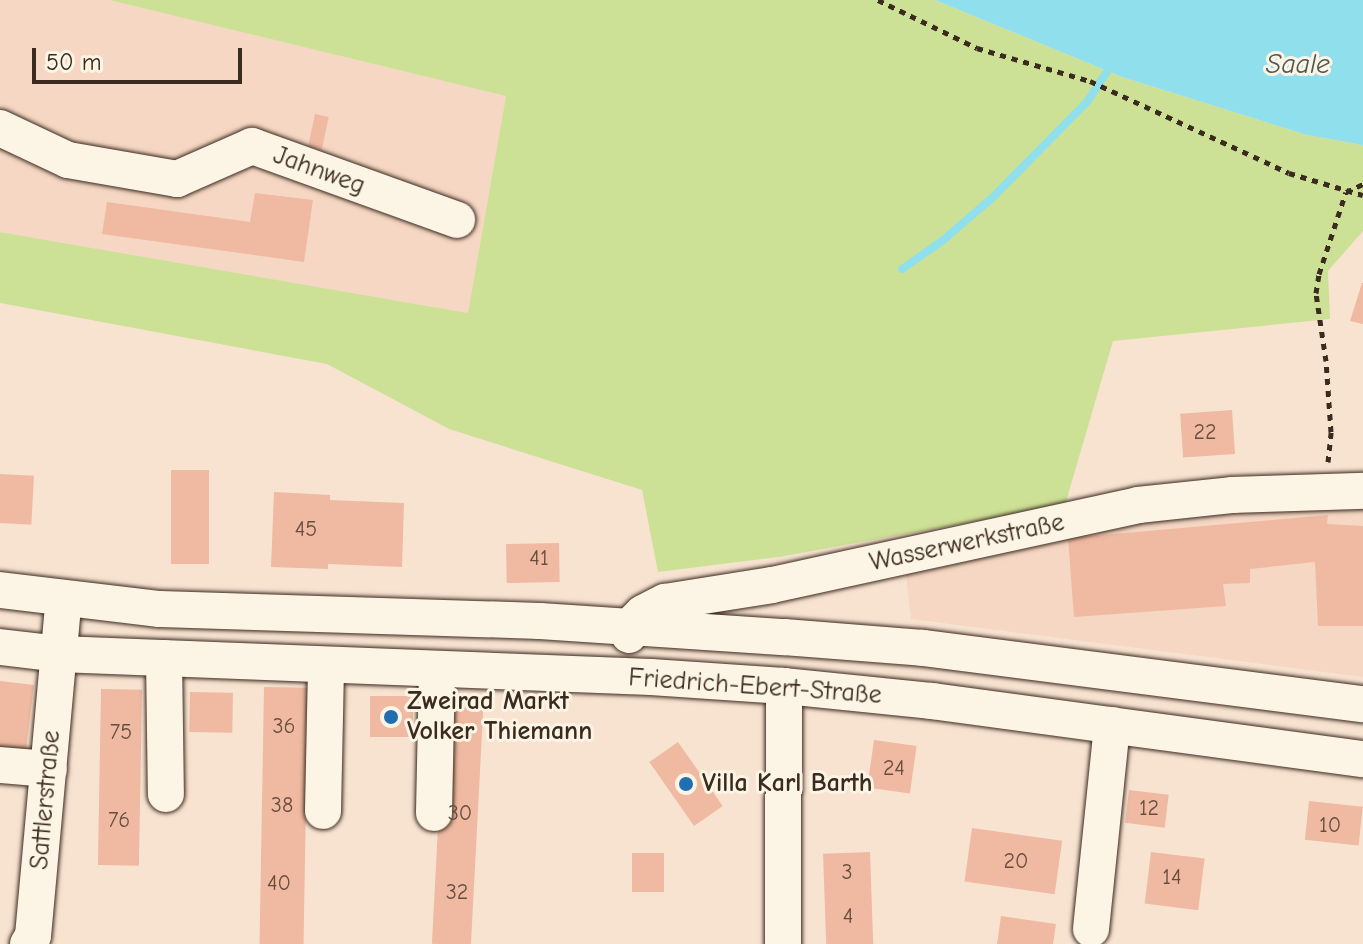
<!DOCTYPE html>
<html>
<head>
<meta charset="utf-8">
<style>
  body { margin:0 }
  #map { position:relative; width:1363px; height:944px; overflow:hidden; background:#f8e3d1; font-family:"Comic Neue",sans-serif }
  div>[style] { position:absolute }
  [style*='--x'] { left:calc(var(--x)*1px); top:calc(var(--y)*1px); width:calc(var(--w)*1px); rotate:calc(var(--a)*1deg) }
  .built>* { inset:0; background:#f5d7c3 }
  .green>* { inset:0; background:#cde196 }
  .water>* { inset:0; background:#90dfed }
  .stream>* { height:8px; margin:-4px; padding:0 4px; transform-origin:4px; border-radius:4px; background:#90dfed }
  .building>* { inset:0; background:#efbaa1; transform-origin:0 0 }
  .path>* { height:5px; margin-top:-2.5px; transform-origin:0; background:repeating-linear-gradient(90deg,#3b2a1e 0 6px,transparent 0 12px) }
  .roads { filter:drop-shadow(0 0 2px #3b2a1e) drop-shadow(0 0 2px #3b2a1e) }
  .minor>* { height:36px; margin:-18px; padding:0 18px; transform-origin:18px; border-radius:18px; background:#fcf5e5 }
  .dots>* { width:22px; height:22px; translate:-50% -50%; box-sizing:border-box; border:4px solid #fcf5e5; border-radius:50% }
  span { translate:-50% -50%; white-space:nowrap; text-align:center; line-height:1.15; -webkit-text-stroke:6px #fcf5e5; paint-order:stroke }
  .number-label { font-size:22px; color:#684e3f }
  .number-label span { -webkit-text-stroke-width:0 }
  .street-label { font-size:26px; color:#3b2a1e }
  .poi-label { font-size:26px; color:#3b2a1e; font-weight:700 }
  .left { translate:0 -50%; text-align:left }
  .water-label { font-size:28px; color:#505752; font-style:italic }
  .scale { position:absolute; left:32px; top:48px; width:210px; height:36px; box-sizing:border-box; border:4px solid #3b2a1e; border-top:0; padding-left:10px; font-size:24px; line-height:28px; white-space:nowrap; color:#3b2a1e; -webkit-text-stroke:6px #fcf5e5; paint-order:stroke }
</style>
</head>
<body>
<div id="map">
  <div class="built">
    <i style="clip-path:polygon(0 0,109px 0,506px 96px,468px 313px,0 232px)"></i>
    <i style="clip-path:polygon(1363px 503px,1363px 677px,911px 619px,905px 566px,1218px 506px)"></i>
  </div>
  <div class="green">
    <i style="clip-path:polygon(109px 0,935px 0,1122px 77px,1307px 135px,1363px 145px,1363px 231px,1328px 271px,1330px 319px,1113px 341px,1065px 505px,779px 557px,658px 572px,642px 490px,449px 429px,327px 364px,0 303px,0 232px,468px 313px,506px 96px)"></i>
  </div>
  <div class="water">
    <i style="clip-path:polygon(935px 0,1363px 0,1363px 145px,1307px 135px,1122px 77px)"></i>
  </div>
  <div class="stream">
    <i style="--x:902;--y:269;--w:49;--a:-35"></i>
    <i style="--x:942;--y:241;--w:66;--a:-40.7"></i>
    <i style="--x:992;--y:198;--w:135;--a:-45.3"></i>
    <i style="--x:1087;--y:102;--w:45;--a:-56.7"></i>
  </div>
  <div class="building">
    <i style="left:315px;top:114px;width:14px;height:33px;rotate:12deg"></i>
    <i style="clip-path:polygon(255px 193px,313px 200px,304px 262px,102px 234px,107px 202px,250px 222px)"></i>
    <i style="clip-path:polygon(1362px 283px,1363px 283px,1363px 324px,1350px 321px)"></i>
    <i style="left:1232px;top:410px;width:44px;height:52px;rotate:86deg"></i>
    <i style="left:171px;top:470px;width:38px;height:94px"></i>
    <i style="left:0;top:474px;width:34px;height:49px;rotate:3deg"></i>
    <i style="clip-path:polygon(274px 492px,330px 495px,330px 500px,404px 503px,402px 567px,328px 564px,328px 569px,271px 567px)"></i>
    <i style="clip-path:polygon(1328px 515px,1327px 524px,1363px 526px,1363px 626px,1318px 626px,1315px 562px,1250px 569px,1250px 583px,1223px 584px,1226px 606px,1074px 617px,1068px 538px)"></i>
    <i style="left:559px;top:543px;width:39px;height:53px;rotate:89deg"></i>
    <i style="clip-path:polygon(0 681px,34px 685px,25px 759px,0 756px)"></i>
    <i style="left:264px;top:687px;width:44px;height:257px;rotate:1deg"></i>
    <i style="left:101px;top:689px;width:41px;height:176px;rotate:1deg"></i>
    <i style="left:190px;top:692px;width:43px;height:40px;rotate:1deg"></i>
    <i style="left:445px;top:694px;width:39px;height:250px;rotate:3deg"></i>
    <i style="left:370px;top:696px;width:43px;height:41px"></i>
    <i style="left:874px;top:740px;width:43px;height:48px;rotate:8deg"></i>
    <i style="left:678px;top:742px;width:78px;height:35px;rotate:55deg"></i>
    <i style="left:1129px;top:790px;width:40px;height:33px;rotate:7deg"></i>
    <i style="left:1309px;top:801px;width:54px;height:39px;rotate:6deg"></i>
    <i style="left:972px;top:828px;width:91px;height:54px;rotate:8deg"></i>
    <i style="left:870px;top:852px;width:92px;height:47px;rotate:88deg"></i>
    <i style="left:1151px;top:852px;width:54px;height:52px;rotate:7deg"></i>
    <i style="left:632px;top:853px;width:32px;height:39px"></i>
    <i style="clip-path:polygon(1001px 916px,1056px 924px,1053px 944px,997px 944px)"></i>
  </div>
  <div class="path">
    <i style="--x:878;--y:0;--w:110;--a:25.9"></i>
    <i style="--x:977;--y:48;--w:118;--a:16.3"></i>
    <i style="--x:1090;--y:81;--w:219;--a:24.8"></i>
    <i style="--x:1289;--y:173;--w:77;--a:16.6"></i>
    <i style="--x:1328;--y:462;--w:30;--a:-84"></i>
    <i style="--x:1331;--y:432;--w:71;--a:-94"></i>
    <i style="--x:1326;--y:361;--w:69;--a:-98.4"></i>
    <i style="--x:1316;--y:293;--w:19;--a:-81"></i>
    <i style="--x:1319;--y:274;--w:86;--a:-71.8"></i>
    <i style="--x:1346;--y:192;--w:19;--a:-25"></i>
  </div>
  <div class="roads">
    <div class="minor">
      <i style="--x:0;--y:128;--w:75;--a:25.2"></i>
      <i style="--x:68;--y:160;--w:111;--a:9.9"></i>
      <i style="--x:177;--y:179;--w:82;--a:-23.7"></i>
      <i style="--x:252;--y:146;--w:218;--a:19.8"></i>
      <i style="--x:0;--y:590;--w:161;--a:6.8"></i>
      <i style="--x:160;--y:609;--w:380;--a:1.8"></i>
      <i style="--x:540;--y:621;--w:245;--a:3.8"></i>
      <i style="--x:784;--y:637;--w:139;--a:4.5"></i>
      <i style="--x:923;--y:648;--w:444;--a:7.3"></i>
      <i style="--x:629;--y:635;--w:9;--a:-84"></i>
      <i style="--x:630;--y:626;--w:18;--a:-45"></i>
      <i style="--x:643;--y:613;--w:25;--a:-27"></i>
      <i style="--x:665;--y:602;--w:108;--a:-9"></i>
      <i style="--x:772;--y:585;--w:375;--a:-12.3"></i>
      <i style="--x:1138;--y:505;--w:96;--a:-6"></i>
      <i style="--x:1233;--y:495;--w:130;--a:-1.8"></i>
      <i style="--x:0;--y:647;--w:59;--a:6.8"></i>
      <i style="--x:59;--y:654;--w:592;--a:2.22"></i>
      <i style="--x:651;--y:677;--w:133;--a:3.9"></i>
      <i style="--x:784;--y:686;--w:149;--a:5.8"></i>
      <i style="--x:932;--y:701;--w:435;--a:7.7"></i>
      <i style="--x:164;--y:658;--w:136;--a:89.2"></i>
      <i style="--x:0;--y:765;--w:49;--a:4.7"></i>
      <i style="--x:323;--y:811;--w:146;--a:-88.8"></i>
      <i style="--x:434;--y:813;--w:144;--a:-88.8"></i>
      <i style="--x:1091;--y:929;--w:205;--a:-84.1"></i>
      <i style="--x:28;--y:944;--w:9;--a:-58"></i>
      <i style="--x:33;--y:936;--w:339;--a:-84.8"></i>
      <i style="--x:783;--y:944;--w:258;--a:-89.8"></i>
    </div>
  </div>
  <div class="dots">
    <i style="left:391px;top:717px;background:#1f6fb2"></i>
    <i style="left:686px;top:784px;background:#1f6fb2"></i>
  </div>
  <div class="number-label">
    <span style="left:1205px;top:433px">22</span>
    <span style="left:306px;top:530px">45</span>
    <span style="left:539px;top:559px">41</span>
    <span style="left:284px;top:727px">36</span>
    <span style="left:121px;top:733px">75</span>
    <span style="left:894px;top:769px">24</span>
    <span style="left:282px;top:806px">38</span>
    <span style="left:1149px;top:809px">12</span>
    <span style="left:460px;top:814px">30</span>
    <span style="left:119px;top:821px">76</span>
    <span style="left:1330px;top:826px">10</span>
    <span style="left:1016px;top:862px">20</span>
    <span style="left:847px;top:873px">3</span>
    <span style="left:1172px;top:878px">14</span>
    <span style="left:279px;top:884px">40</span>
    <span style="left:457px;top:893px">32</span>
    <span style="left:848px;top:917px">4</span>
  </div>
  <div class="street-label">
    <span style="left:319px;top:171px;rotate:20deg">Jahnweg</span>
    <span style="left:967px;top:543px;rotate:-12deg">Wasserwerkstraße</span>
    <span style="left:755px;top:687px;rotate:4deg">Friedrich-Ebert-Straße</span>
    <span style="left:46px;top:800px;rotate:-85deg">Sattlerstraße</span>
  </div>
  <div class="poi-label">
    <span class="left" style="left:407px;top:717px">Zweirad Markt<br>Volker Thiemann</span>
    <span class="left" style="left:702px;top:784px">Villa Karl Barth</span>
  </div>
  <div class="water-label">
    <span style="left:1298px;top:64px">Saale</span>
  </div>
  <div class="scale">50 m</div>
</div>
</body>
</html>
